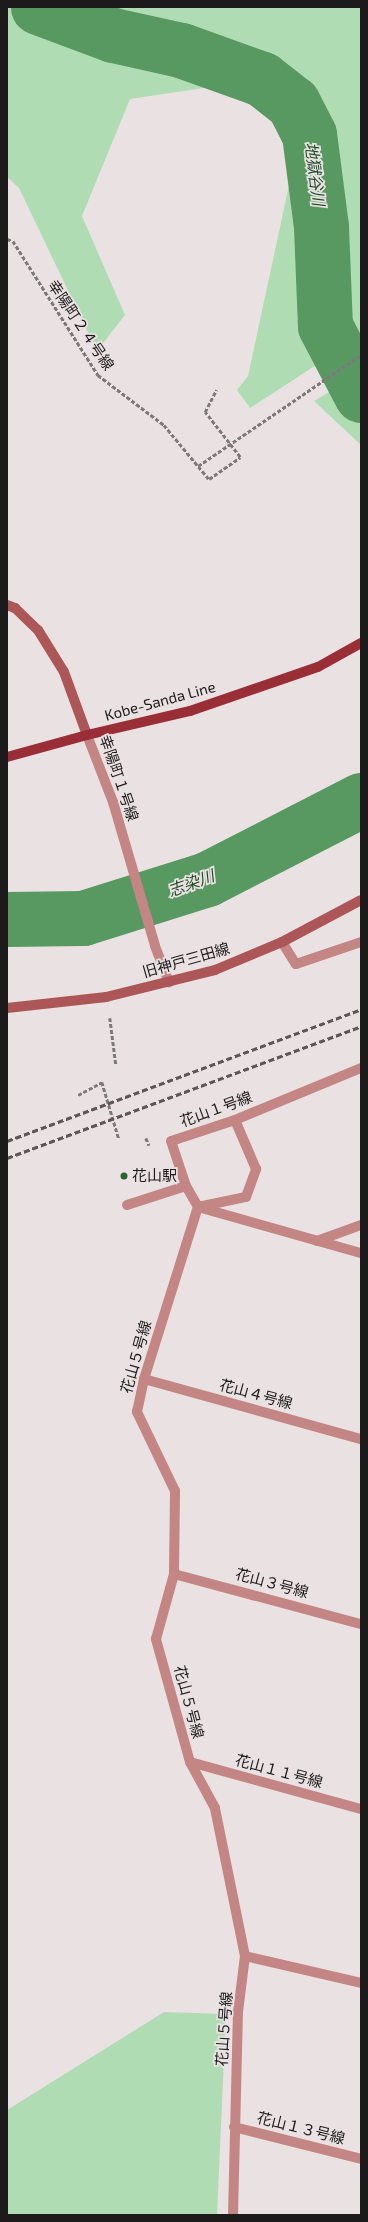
<!DOCTYPE html>
<html>
<head>
<meta charset="utf-8">
<style>
  body { margin:0 }
  #map { position:relative; width:368px; height:2222px; overflow:hidden; background:#eae2e2; font-family:"Exo 2","Noto Sans JP",sans-serif }
  div>[style] { position:absolute }
  [style*='--x'] { left:calc(var(--x)*1px); top:calc(var(--y)*1px); width:calc(var(--w)*1px); rotate:calc(var(--a)*1deg) }
  .green>* { inset:0; background:#b0dcb4 }
  .river>* { height:55px; margin:-27.5px; padding:0 27.5px; transform-origin:27.5px; border-radius:27.5px; background:#579961 }
  .path>* { height:2.5px; margin-top:-1.25px; transform-origin:0; background:repeating-linear-gradient(90deg,#7e7979 0 4px,transparent 0 6px) }
  .street>* { height:10px; margin:-5px; padding:0 5px; transform-origin:5px; border-radius:5px; background:#c38685 }
  .secondary>* { height:10px; margin:-5px; padding:0 5px; transform-origin:5px; border-radius:5px; background:#ac5657 }
  .primary>* { height:10px; margin:-5px; padding:0 5px; transform-origin:5px; border-radius:5px; background:#9a2e36 }
  .rail>* { height:3px; margin-top:-1.5px; transform-origin:0; background:repeating-linear-gradient(90deg,#5b5757 0 6px,transparent 0 9px) }
  .dots>* { width:11px; height:11px; translate:-50% -50%; box-sizing:border-box; border:2px solid #eae2e2; border-radius:50% }
  span { translate:-50% -50%; white-space:nowrap; text-align:center; line-height:1.15; -webkit-text-stroke:3.5px #eae2e2; paint-order:stroke }
  .street-label { font-size:15px; color:#1c1a1a }
  .poi-label { font-size:15px; color:#1c1a1a }
  .left { translate:0 -50%; text-align:left }
  .water-label { font-size:16px; color:#1b4b25; font-style:italic }
  .frame { position:absolute; inset:0; border:8px solid #1c1a1a; pointer-events:none }
</style>
</head>
<body>
<div id="map">
  <div class="green">
    <i style="clip-path:polygon(7px 7px,361px 7px,361px 336px,250px 408px,237px 390px,248px 376px,291px 176px,285px 124px,217px 86px,130px 99px,82px 216px,125px 315px,97px 351px,19px 188px,7px 177px)"></i>
    <i style="clip-path:polygon(361px 373px,361px 445px,314px 401px)"></i>
    <i style="clip-path:polygon(164px 2012px,226px 2014px,217px 2215px,7px 2215px,7px 2110px)"></i>
  </div>
  <div class="river">
    <i style="--x:38;--y:7;--w:80;--a:20.5"></i>
    <i style="--x:113;--y:35;--w:70;--a:12.4"></i>
    <i style="--x:181;--y:50;--w:86;--a:19.7"></i>
    <i style="--x:262;--y:79;--w:39;--a:38"></i>
    <i style="--x:293;--y:103;--w:35;--a:63"></i>
    <i style="--x:309;--y:134;--w:94;--a:82.6"></i>
    <i style="--x:321;--y:227;--w:99;--a:87.7"></i>
    <i style="--x:325;--y:326;--w:78;--a:62.4"></i>
    <i style="--x:7;--y:919;--w:76;--a:-0.8"></i>
    <i style="--x:83;--y:918;--w:130;--a:-17.5"></i>
    <i style="--x:207;--y:879;--w:173;--a:-27.2"></i>
  </div>
  <div class="path">
    <i style="--x:7;--y:239;--w:6;--a:18"></i>
    <i style="--x:13;--y:241;--w:159;--a:57.6"></i>
    <i style="--x:98;--y:375;--w:83;--a:37.1"></i>
    <i style="--x:164;--y:425;--w:70;--a:50.2"></i>
    <i style="--x:209;--y:479;--w:38;--a:-35"></i>
    <i style="--x:240;--y:457;--w:57;--a:-127.9"></i>
    <i style="--x:205;--y:412;--w:25;--a:-63"></i>
    <i style="--x:198;--y:466;--w:197;--a:-34.3"></i>
    <i style="--x:110;--y:1018;--w:47;--a:82.7"></i>
    <i style="--x:78;--y:1095;--w:27;--a:-28"></i>
    <i style="--x:102;--y:1082;--w:59;--a:73.4"></i>
    <i style="--x:146;--y:1138;--w:8;--a:67"></i>
  </div>
  <div class="street">
    <i style="--x:87;--y:735;--w:72;--a:68.8"></i>
    <i style="--x:113;--y:802;--w:150;--a:73.7"></i>
    <i style="--x:155;--y:946;--w:39;--a:69"></i>
    <i style="--x:282;--y:942;--w:26;--a:58"></i>
    <i style="--x:296;--y:964;--w:69;--a:-18.7"></i>
    <i style="--x:361;--y:1068;--w:136;--a:157.6"></i>
    <i style="--x:235;--y:1120;--w:67;--a:161.8"></i>
    <i style="--x:171;--y:1141;--w:47;--a:71.6"></i>
    <i style="--x:186;--y:1186;--w:24;--a:60"></i>
    <i style="--x:198;--y:1207;--w:169;--a:15.8"></i>
    <i style="--x:127;--y:1205;--w:62;--a:-17.9"></i>
    <i style="--x:317;--y:1241;--w:47;--a:-20"></i>
    <i style="--x:144;--y:1379;--w:225;--a:15.5"></i>
    <i style="--x:174;--y:1574;--w:194;--a:15"></i>
    <i style="--x:190;--y:1762;--w:177;--a:15.4"></i>
    <i style="--x:245;--y:1956;--w:119;--a:13.1"></i>
    <i style="--x:234;--y:2127;--w:131;--a:14.1"></i>
    <i style="--x:233;--y:2215;--w:203;--a:-88.6"></i>
    <i style="--x:238;--y:2012;--w:56;--a:-82.9"></i>
    <i style="--x:245;--y:1956;--w:151;--a:-101.5"></i>
    <i style="--x:215;--y:1808;--w:52;--a:-118.5"></i>
    <i style="--x:190;--y:1762;--w:128;--a:-105.5"></i>
    <i style="--x:156;--y:1639;--w:67;--a:-74.5"></i>
    <i style="--x:174;--y:1574;--w:83;--a:-89.3"></i>
    <i style="--x:175;--y:1491;--w:88;--a:-115.7"></i>
    <i style="--x:137;--y:1412;--w:34;--a:-78"></i>
    <i style="--x:144;--y:1379;--w:180;--a:-72.6"></i>
    <i style="--x:198;--y:1207;--w:49;--a:-11.8"></i>
    <i style="--x:246;--y:1197;--w:30;--a:-70"></i>
    <i style="--x:256;--y:1169;--w:53;--a:-113.2"></i>
  </div>
  <div class="secondary">
    <i style="--x:7;--y:605;--w:9;--a:21"></i>
    <i style="--x:15;--y:608;--w:32;--a:44"></i>
    <i style="--x:38;--y:630;--w:49;--a:58.2"></i>
    <i style="--x:64;--y:672;--w:67;--a:69.9"></i>
    <i style="--x:7;--y:1008;--w:100;--a:-6.3"></i>
    <i style="--x:106;--y:997;--w:112;--a:-13.9"></i>
    <i style="--x:215;--y:970;--w:73;--a:-22.7"></i>
    <i style="--x:282;--y:942;--w:89;--a:-28"></i>
  </div>
  <div class="primary">
    <i style="--x:7;--y:757;--w:83;--a:-15.4"></i>
    <i style="--x:87;--y:735;--w:106;--a:-13.1"></i>
    <i style="--x:190;--y:711;--w:135;--a:-19"></i>
    <i style="--x:318;--y:667;--w:49;--a:-29.2"></i>
  </div>
  <div class="rail">
    <i style="--x:7;--y:1141;--w:378;--a:-20.4"></i>
    <i style="--x:7;--y:1158;--w:378;--a:-20.4"></i>
  </div>
  <div class="dots">
    <i style="left:124px;top:1176px;background:#236631"></i>
  </div>
  <div class="street-label">
    <span style="left:81px;top:325px;rotate:56deg">幸陽町２４号線</span>
    <span style="left:160px;top:701px;rotate:-15deg">Kobe-Sanda Line</span>
    <span style="left:119px;top:778px;rotate:71deg">幸陽町１号線</span>
    <span style="left:186px;top:960px;rotate:-16deg">旧神戸三田線</span>
    <span style="left:216px;top:1109px;rotate:-20deg">花山１号線</span>
    <span style="left:136px;top:1357px;rotate:-74deg">花山５号線</span>
    <span style="left:256px;top:1394px;rotate:15deg">花山４号線</span>
    <span style="left:272px;top:1583px;rotate:15deg">花山３号線</span>
    <span style="left:189px;top:1702px;rotate:75deg">花山５号線</span>
    <span style="left:279px;top:1771px;rotate:15deg">花山１１号線</span>
    <span style="left:224px;top:2029px;rotate:-86deg">花山５号線</span>
    <span style="left:301px;top:2128px;rotate:14deg">花山１３号線</span>
  </div>
  <div class="poi-label">
    <span class="left" style="left:132px;top:1176px">花山駅</span>
  </div>
  <div class="water-label">
    <span style="left:315px;top:174px;rotate:83deg">地獄谷川</span>
    <span style="left:191px;top:883px;rotate:-20deg">志染川</span>
  </div>
  <div class="frame"></div>
</div>
</body>
</html>
